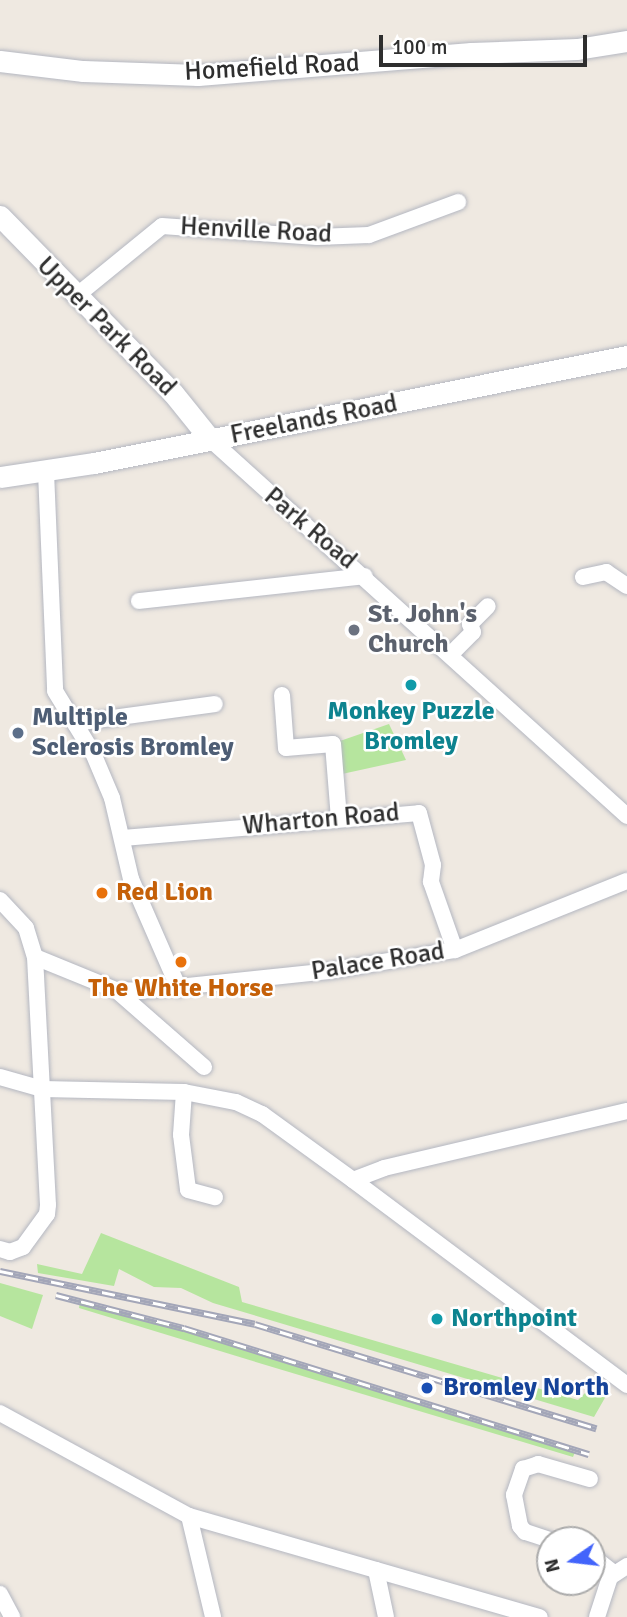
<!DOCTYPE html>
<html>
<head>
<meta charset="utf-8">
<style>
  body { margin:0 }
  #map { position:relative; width:627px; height:1617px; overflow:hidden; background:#efe9e1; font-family:Signika,sans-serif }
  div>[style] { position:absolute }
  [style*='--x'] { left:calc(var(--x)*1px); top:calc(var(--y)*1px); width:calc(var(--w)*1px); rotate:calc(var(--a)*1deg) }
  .green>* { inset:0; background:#b6e59e }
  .roads { filter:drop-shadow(0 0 2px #b4b7c1) drop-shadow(0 0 2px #b4b7c1) }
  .minor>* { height:16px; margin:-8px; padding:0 8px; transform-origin:8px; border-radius:8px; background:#fff }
  .tertiary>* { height:21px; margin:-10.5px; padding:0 10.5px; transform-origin:10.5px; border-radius:10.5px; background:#fff }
  .rail>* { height:7px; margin-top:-3.5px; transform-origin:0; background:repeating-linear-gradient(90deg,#fff 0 13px,#a3a6b8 0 26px); box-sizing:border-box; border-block:2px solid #a3a6b8 }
  .dots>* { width:19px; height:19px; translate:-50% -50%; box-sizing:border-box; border:4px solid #fff; border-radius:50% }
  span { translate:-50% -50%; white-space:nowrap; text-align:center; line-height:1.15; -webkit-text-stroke:5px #fff; paint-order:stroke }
  .street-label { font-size:26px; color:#2e2e2e }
  .worship-label { font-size:26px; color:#5b616d; font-weight:700 }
  .left { translate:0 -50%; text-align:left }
  .culture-label { font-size:26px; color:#0d838f; font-weight:700 }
  .service-label { font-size:26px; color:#4e5e75; font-weight:700 }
  .food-label { font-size:26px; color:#c56008; font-weight:700 }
  .transit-label { font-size:26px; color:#164399; font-weight:700 }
  .north { position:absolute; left:536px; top:1526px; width:70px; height:70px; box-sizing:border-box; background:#fff; border:2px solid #ababab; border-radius:50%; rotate:256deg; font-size:19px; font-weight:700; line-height:28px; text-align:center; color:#2e2e2e }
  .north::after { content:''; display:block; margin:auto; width:24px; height:32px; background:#4264fb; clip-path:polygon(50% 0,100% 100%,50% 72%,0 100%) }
  .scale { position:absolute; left:379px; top:35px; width:208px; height:32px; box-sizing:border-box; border:4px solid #2e2e2e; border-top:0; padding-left:9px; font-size:21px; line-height:24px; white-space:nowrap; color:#2e2e2e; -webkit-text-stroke:5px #fff; paint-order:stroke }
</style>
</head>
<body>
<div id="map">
  <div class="green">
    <i style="clip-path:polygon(389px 724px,406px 760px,342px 774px,340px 741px)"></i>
    <i style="clip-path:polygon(101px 1233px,239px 1287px,242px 1302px,578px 1400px,587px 1391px,606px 1396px,594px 1417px,213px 1303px,181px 1288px,154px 1287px,119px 1269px,114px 1286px,38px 1273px,37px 1264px,82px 1274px)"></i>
    <i style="clip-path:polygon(0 1283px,43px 1295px,32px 1329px,0 1316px)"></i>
    <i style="clip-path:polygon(80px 1302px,157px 1321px,575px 1452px,573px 1457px,269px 1366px,79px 1308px)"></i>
  </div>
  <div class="roads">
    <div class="minor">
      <i style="--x:75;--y:297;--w:112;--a:-39.2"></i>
      <i style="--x:162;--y:226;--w:155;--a:4.1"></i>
      <i style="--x:317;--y:237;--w:52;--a:-2.2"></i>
      <i style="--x:369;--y:235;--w:95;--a:-20.3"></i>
      <i style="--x:210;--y:439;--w:562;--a:42.12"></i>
      <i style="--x:46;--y:472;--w:219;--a:87.6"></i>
      <i style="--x:55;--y:691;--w:73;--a:58.5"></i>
      <i style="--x:93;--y:753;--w:49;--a:67.1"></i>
      <i style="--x:112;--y:798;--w:83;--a:76.8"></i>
      <i style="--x:131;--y:879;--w:120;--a:66.4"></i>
      <i style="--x:583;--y:577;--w:24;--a:-12"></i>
      <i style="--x:606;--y:572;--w:25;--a:34"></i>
      <i style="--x:139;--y:601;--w:227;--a:-6.3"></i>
      <i style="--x:451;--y:654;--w:31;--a:-45"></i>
      <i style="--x:473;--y:632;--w:9;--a:-111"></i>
      <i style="--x:470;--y:624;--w:25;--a:-45"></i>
      <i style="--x:282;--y:695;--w:53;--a:85.7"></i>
      <i style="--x:286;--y:748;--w:47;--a:-4.9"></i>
      <i style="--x:333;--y:744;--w:74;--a:85.4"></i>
      <i style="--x:75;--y:723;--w:141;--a:-7.7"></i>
      <i style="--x:123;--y:838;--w:297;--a:-4.8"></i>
      <i style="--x:419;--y:813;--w:54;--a:74.9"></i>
      <i style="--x:433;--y:865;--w:17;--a:97"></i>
      <i style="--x:431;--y:882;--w:72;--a:70.6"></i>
      <i style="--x:0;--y:900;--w:38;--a:47"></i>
      <i style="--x:26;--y:928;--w:30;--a:73"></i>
      <i style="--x:35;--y:957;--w:248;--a:87"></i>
      <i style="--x:48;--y:1205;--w:9;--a:96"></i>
      <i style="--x:47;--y:1214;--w:41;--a:126"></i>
      <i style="--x:23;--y:1247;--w:14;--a:159"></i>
      <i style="--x:10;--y:1252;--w:10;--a:-163"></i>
      <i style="--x:35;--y:957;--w:87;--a:22.2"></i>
      <i style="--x:116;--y:990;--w:24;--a:2"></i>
      <i style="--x:140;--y:991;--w:190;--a:-6"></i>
      <i style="--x:329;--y:971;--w:128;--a:-9.5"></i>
      <i style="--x:455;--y:950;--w:185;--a:-21.9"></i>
      <i style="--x:116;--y:990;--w:117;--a:41.2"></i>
      <i style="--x:0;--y:1077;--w:44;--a:15.9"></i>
      <i style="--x:42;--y:1089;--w:142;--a:1.2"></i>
      <i style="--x:184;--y:1092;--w:53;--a:10.9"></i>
      <i style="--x:236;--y:1102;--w:29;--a:25"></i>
      <i style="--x:262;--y:1114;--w:112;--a:36"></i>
      <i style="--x:353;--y:1180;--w:342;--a:36.8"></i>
      <i style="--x:184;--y:1092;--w:43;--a:94"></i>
      <i style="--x:181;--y:1135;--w:55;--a:82.7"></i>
      <i style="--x:188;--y:1190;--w:28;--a:15"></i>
      <i style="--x:353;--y:1180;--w:33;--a:-21"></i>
      <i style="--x:384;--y:1168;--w:250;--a:-13.2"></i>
      <i style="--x:0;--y:1413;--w:215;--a:28.6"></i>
      <i style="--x:189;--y:1516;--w:365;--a:16.1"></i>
      <i style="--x:189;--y:1516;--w:104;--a:76.6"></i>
      <i style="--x:550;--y:1540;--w:26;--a:-162"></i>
      <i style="--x:525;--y:1532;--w:8;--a:-130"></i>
      <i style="--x:520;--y:1526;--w:32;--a:-101"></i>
      <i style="--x:514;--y:1495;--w:28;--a:-71"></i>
      <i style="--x:523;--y:1469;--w:16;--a:-18"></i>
      <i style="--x:538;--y:1464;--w:54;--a:16.1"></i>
      <i style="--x:592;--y:1556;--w:28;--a:38"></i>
      <i style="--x:376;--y:1570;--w:48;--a:78"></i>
      <i style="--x:0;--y:1594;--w:26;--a:62"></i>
      <i style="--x:597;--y:1617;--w:42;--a:-72"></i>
      <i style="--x:610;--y:1577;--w:20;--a:-33"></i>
    </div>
    <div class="tertiary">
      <i style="--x:0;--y:61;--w:84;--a:6.9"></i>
      <i style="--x:83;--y:71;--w:115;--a:2"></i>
      <i style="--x:198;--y:75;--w:274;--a:-4.6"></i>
      <i style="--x:471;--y:53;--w:106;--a:-2.2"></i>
      <i style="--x:577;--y:49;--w:51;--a:-9.1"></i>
      <i style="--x:0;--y:216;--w:248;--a:45.7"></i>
      <i style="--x:173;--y:393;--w:59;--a:51.2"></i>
      <i style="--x:0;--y:477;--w:95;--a:-8.5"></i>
      <i style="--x:94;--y:463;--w:544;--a:-11.35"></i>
    </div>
  </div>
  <div class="rail">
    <i style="--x:0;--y:1271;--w:260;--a:11.7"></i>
    <i style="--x:255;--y:1324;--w:357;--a:17"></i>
    <i style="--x:56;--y:1295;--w:132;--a:14.5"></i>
    <i style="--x:184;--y:1328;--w:424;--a:17.3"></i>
  </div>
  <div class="dots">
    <i style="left:354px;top:630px;background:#6b7280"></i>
    <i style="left:411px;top:685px;background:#0f9aa8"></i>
    <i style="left:18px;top:733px;background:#5c6f8a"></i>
    <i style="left:102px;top:893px;background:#e8710a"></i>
    <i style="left:181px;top:962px;background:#e8710a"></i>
    <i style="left:437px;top:1319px;background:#0f9aa8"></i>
    <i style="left:427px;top:1388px;background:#1a4fb4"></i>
  </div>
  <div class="street-label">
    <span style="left:272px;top:68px;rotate:-3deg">Homefield Road</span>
    <span style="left:256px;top:231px;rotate:3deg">Henville Road</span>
    <span style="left:106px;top:327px;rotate:45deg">Upper Park Road</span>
    <span style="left:314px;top:420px;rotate:-11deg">Freelands Road</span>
    <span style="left:310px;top:529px;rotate:40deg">Park Road</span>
    <span style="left:321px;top:820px;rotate:-5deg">Wharton Road</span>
    <span style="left:378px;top:962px;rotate:-9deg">Palace Road</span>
  </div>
  <div class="worship-label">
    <span class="left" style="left:368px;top:630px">St. John's<br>Church</span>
  </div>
  <div class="culture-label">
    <span style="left:411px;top:727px">Monkey Puzzle<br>Bromley</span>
    <span class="left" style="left:451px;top:1319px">Northpoint</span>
  </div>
  <div class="service-label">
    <span class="left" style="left:32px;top:733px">Multiple<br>Sclerosis Bromley</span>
  </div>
  <div class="food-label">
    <span class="left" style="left:116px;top:893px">Red Lion</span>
    <span style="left:181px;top:989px">The White Horse</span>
  </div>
  <div class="transit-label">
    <span class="left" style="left:443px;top:1388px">Bromley North</span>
  </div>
  <div class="north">N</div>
  <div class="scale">100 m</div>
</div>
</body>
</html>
